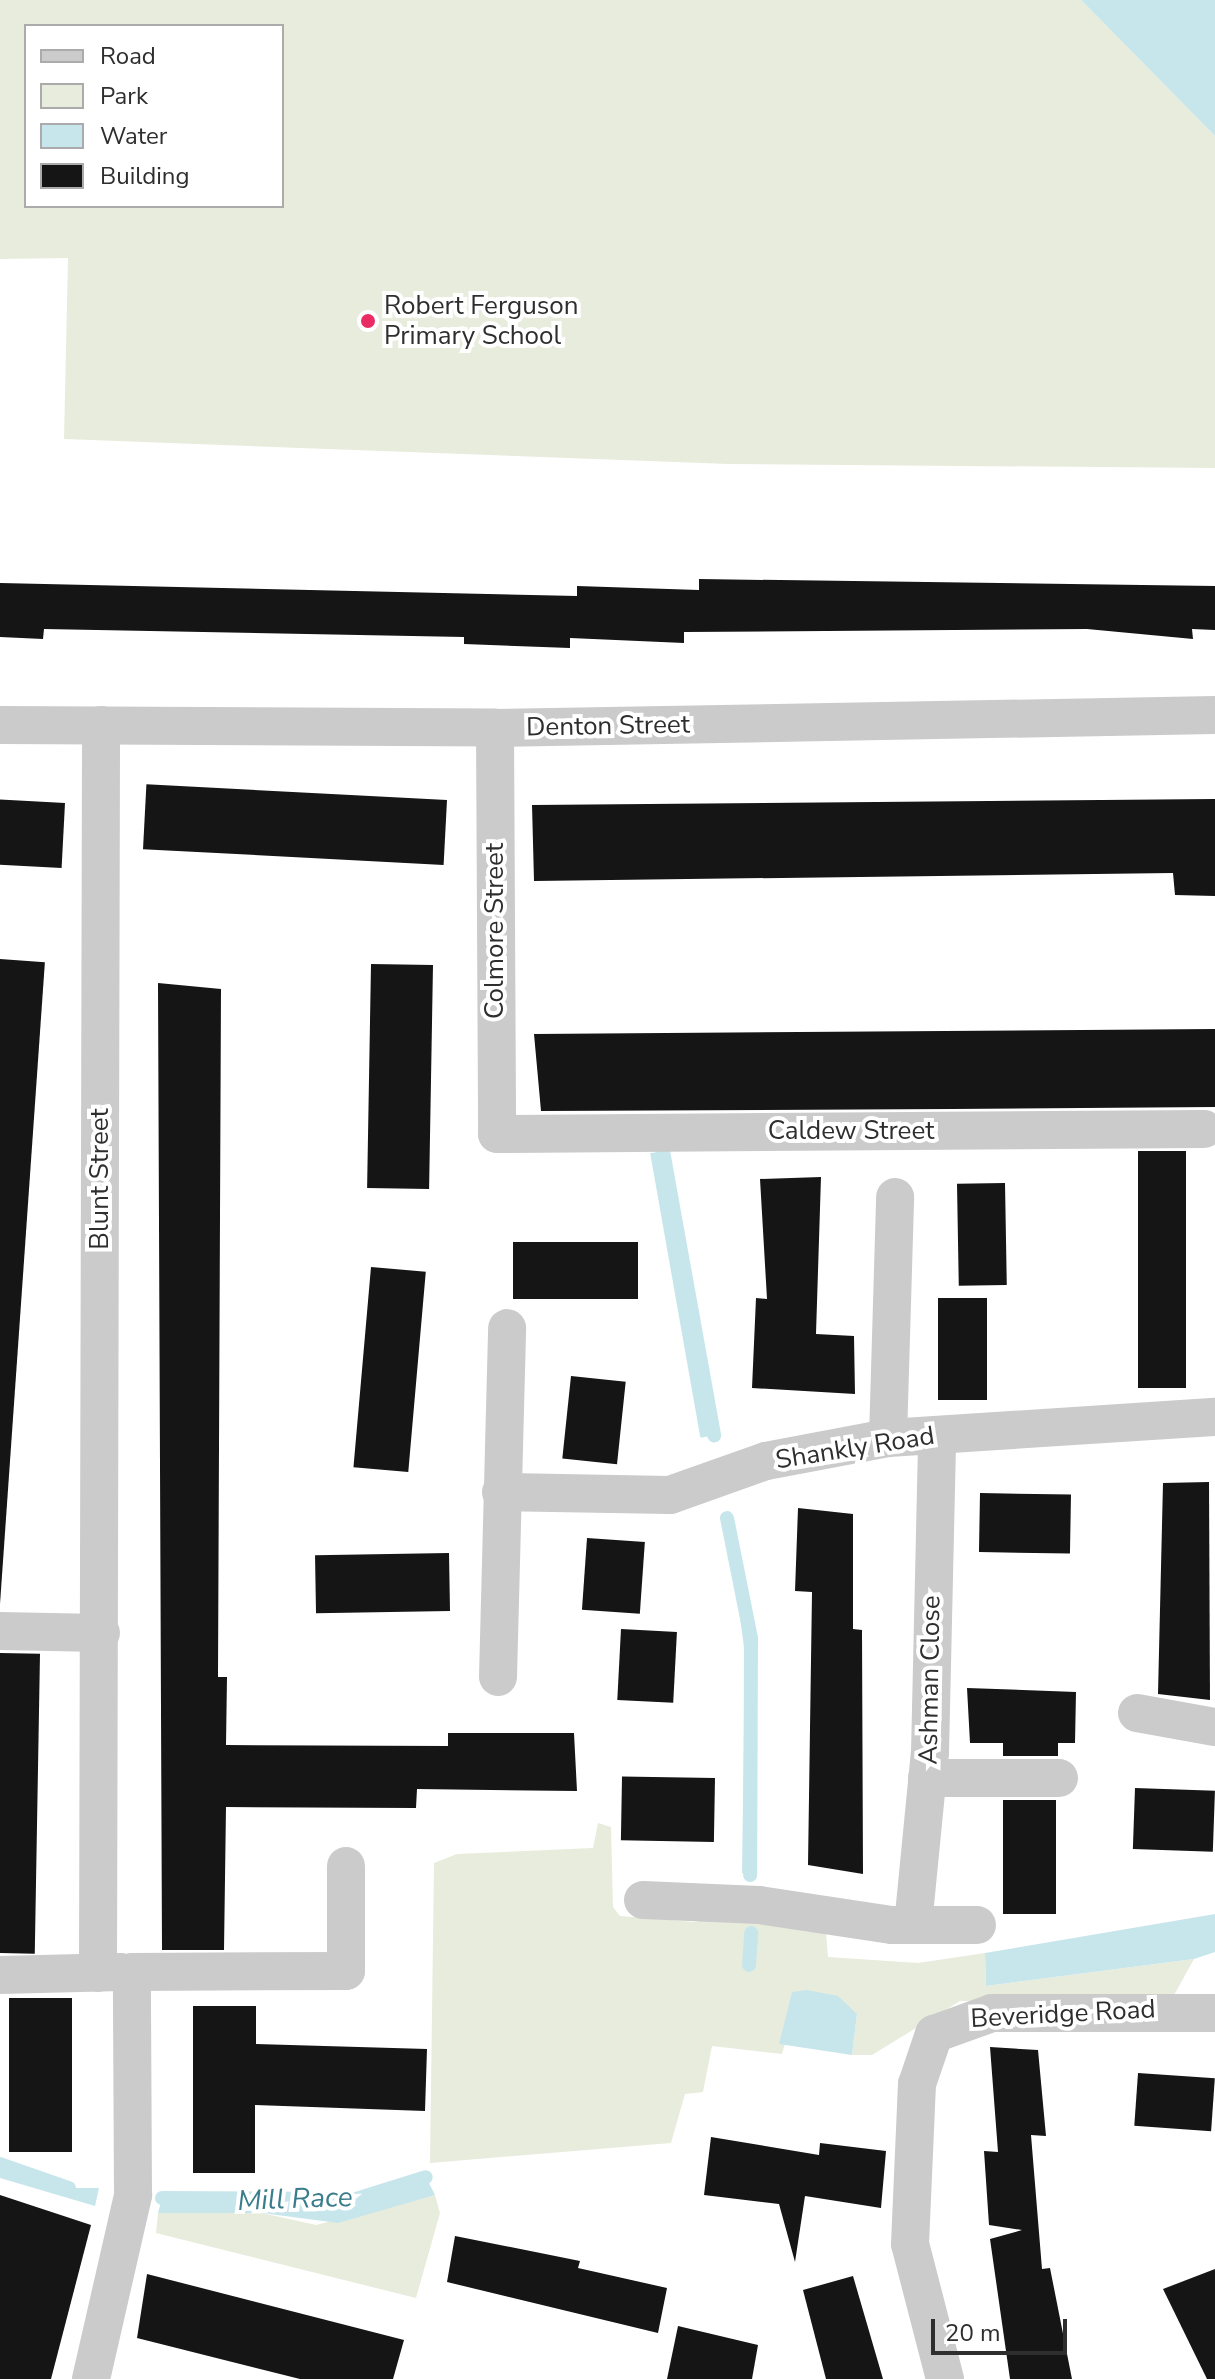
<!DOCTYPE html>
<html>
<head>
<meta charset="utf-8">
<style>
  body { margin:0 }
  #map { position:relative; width:1215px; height:2379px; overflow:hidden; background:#fff; font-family:"Nunito Sans",sans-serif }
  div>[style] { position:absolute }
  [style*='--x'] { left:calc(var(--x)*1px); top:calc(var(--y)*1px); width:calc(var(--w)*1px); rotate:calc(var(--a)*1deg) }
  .green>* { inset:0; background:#e8ecdc }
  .water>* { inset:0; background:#c7e6ec; transform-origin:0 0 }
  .stream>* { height:14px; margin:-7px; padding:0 7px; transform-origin:7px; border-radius:7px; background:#c7e6ec }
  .building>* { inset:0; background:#151515; transform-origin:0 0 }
  .street>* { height:38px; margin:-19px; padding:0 19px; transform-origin:19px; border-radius:19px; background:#cbcbcb }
  .dots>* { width:22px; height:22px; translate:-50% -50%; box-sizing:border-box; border:4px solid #fff; border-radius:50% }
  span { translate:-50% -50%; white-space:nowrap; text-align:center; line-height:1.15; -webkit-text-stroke:8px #fff; paint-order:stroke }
  .poi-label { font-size:26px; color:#2e2e2e }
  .left { translate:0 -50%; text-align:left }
  .street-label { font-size:26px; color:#2e2e2e }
  .water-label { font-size:28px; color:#397d8c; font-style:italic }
  .legend { position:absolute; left:24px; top:24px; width:260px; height:184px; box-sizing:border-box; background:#fff; border:2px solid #ababab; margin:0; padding:10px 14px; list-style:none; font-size:24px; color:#2e2e2e }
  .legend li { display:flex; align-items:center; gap:16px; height:40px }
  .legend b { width:40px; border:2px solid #ababab }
  .scale { position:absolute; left:931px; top:2319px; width:136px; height:36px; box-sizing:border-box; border:4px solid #2e2e2e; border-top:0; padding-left:10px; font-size:24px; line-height:28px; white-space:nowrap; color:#2e2e2e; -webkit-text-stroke:6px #fff; paint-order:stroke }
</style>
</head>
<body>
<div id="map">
  <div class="green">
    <i style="clip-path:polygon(evenodd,0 0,1081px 0,1215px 136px,1215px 468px,729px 464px,64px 439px,68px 258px,0 259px,0 0,26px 26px,282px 26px,282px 206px,26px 206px,26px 26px)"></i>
    <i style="clip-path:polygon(598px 1823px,611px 1827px,613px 1907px,620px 1916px,694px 1922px,733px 1915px,826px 1932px,828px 1957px,918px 1963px,985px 1953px,986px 1986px,1194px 1959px,1173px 1997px,960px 2001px,872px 2055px,852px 2055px,857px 2014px,779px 2044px,785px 2044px,782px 2054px,712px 2046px,703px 2092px,685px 2094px,671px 2143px,430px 2163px,434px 1863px,457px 1854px,593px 1848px)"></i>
    <i style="clip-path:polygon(435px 2195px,440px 2213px,416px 2298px,156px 2233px,158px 2213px,262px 2213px,316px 2225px)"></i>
  </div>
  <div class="water">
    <i style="clip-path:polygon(1081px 0,1215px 0,1215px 136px)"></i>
    <i style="left:663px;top:1151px;width:289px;height:13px;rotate:80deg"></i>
    <i style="clip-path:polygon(727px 1518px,751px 1638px,750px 1875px,742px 1873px,745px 1655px)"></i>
    <i style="clip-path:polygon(1215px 1914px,1215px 1952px,1194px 1959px,986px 1986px,985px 1953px)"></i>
    <i style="clip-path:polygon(807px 1990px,838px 1996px,857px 2014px,852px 2055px,779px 2044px,792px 1992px)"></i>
    <i style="clip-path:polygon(0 2164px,69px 2188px,99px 2188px,95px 2206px,0 2178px)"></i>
    <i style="clip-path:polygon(426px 2177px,435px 2195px,338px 2223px,262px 2213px,158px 2213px,162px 2198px,356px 2199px)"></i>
  </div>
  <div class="stream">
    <i style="--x:663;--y:1151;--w:289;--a:79.8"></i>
    <i style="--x:727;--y:1518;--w:122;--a:78.7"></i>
    <i style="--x:751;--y:1638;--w:237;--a:90.2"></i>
    <i style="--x:749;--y:1965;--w:32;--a:-86"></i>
    <i style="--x:0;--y:2164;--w:73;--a:19.2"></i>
    <i style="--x:162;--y:2198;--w:194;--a:0.3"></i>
    <i style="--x:356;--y:2199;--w:73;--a:-17.4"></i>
  </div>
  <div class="building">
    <i style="clip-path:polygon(699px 579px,1215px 586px,1215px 630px,1192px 629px,1193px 639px,1087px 629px,684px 632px,684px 643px,570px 638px,570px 648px,464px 644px,464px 637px,44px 629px,43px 639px,0 637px,0 583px,577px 596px,577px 586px,699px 590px)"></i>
    <i style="clip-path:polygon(1215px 799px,1215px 896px,1175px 895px,1173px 873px,534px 881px,532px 805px)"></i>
    <i style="left:447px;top:800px;width:65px;height:301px;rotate:93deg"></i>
    <i style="left:65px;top:803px;width:65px;height:65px;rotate:93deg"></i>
    <i style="left:0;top:959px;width:45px;height:650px;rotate:4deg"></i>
    <i style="left:433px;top:965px;width:224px;height:62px;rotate:91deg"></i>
    <i style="clip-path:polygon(158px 983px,221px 989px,218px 1677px,227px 1677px,226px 1745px,448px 1746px,448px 1733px,574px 1733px,577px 1791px,417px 1789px,416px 1808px,226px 1807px,224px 1950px,162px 1950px)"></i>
    <i style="clip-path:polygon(1215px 1029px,1215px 1107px,951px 1109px,541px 1111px,534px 1034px)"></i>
    <i style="left:1138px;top:1151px;width:48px;height:237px"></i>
    <i style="clip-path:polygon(821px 1177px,816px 1334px,854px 1336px,855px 1394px,752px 1388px,756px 1298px,767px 1299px,760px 1179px)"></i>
    <i style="left:1005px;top:1183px;width:102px;height:48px;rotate:89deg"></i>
    <i style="left:513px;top:1242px;width:125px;height:57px"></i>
    <i style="left:371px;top:1267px;width:55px;height:201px;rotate:5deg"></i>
    <i style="left:987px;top:1298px;width:102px;height:49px;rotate:90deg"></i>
    <i style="left:571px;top:1376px;width:55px;height:83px;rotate:6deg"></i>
    <i style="clip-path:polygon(1209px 1482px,1210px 1700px,1158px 1694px,1163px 1483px)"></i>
    <i style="left:980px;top:1493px;width:91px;height:59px;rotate:1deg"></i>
    <i style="clip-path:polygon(798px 1508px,853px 1514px,853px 1629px,862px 1630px,863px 1874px,808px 1865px,812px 1592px,795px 1591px)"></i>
    <i style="left:587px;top:1538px;width:58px;height:72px;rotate:4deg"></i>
    <i style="left:449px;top:1553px;width:58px;height:134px;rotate:89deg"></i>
    <i style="left:621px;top:1629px;width:56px;height:71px;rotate:3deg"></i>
    <i style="left:0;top:1653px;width:40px;height:300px;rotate:1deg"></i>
    <i style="clip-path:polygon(967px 1688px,1076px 1692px,1075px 1743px,1058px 1743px,1058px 1756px,1003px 1756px,1003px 1743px,970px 1743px)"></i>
    <i style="left:715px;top:1778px;width:64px;height:93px;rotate:91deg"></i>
    <i style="left:1135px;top:1788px;width:80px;height:61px;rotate:2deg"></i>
    <i style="left:1003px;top:1800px;width:53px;height:114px"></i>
    <i style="left:9px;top:1998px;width:63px;height:154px"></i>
    <i style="clip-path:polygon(193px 2006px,256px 2006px,256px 2044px,427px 2049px,425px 2111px,255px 2105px,255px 2173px,193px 2173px)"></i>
    <i style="clip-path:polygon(990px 2047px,1038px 2050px,1046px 2136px,1031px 2135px,1042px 2269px,1050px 2268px,1072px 2379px,1010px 2379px,990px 2239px,1022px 2230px,989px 2225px,984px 2151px,998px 2152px)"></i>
    <i style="left:1138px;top:2073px;width:77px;height:53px;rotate:4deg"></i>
    <i style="clip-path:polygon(711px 2137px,819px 2155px,820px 2143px,886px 2151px,881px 2208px,805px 2196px,795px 2262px,779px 2204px,704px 2195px)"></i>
    <i style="clip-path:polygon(0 2195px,91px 2225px,51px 2379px,0 2379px)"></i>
    <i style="clip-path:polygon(455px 2236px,580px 2261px,578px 2268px,667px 2288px,658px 2333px,447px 2282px)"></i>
    <i style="clip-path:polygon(1215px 2269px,1215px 2379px,1207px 2379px,1163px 2289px)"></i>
    <i style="clip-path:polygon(147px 2274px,404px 2340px,393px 2379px,300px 2379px,137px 2338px)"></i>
    <i style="clip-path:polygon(853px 2276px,883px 2379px,826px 2379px,803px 2290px)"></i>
    <i style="clip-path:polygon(678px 2326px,758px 2345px,752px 2379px,667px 2379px)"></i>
  </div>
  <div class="street">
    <i style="--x:0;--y:725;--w:495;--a:0.3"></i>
    <i style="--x:495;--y:728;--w:720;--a:-1.03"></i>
    <i style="--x:495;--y:728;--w:406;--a:89.7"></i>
    <i style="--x:497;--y:1134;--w:707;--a:-0.41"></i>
    <i style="--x:888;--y:1438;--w:241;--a:-88.3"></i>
    <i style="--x:501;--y:1492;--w:169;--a:1"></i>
    <i style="--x:670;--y:1495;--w:102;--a:-19.5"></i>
    <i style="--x:766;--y:1461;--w:124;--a:-10.7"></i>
    <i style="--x:888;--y:1438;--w:328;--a:-3.7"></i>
    <i style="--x:0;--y:1631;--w:101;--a:1.1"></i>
    <i style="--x:498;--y:1677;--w:349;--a:-88.5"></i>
    <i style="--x:1137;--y:1713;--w:79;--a:10.2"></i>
    <i style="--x:927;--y:1778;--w:132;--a:0"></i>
    <i style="--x:643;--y:1900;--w:116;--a:2.5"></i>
    <i style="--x:759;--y:1905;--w:134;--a:8.6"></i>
    <i style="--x:892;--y:1925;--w:85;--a:0"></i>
    <i style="--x:913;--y:1925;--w:173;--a:-84.4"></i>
    <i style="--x:930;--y:1753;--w:318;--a:-88.7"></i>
    <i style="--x:98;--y:1973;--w:1248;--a:-89.86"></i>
    <i style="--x:0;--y:1975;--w:121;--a:-1.4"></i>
    <i style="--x:91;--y:2379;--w:189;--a:-77.1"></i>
    <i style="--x:133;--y:2195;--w:223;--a:-90.3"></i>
    <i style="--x:132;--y:1972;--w:214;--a:-0.3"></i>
    <i style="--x:346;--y:1971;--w:105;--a:-90"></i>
    <i style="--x:945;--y:2379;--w:139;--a:-104.5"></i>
    <i style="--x:910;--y:2244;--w:160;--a:-87.5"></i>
    <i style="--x:917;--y:2084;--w:53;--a:-71.2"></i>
    <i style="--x:934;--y:2034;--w:62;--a:-19.9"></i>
    <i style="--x:992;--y:2013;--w:221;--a:0"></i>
  </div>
  <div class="dots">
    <i style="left:368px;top:321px;background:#e92d64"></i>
  </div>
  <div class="poi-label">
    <span class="left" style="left:384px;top:321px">Robert Ferguson<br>Primary School</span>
  </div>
  <div class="street-label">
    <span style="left:608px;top:726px;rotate:-1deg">Denton Street</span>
    <span style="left:495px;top:931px;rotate:-90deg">Colmore Street</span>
    <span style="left:851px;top:1131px">Caldew Street</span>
    <span style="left:100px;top:1179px;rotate:-90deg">Blunt Street</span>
    <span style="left:855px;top:1448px;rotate:-9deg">Shankly Road</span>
    <span style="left:930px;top:1680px;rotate:-89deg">Ashman Close</span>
    <span style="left:1063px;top:2014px;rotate:-3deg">Beveridge Road</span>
  </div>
  <div class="water-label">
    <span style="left:295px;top:2199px;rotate:-2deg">Mill Race</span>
  </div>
  <ul class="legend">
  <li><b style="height:10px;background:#cbcbcb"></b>Road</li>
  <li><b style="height:22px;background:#e8ecdc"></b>Park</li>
  <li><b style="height:22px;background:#c7e6ec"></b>Water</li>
  <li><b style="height:22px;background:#151515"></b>Building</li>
  </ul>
  <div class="scale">20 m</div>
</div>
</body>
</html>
